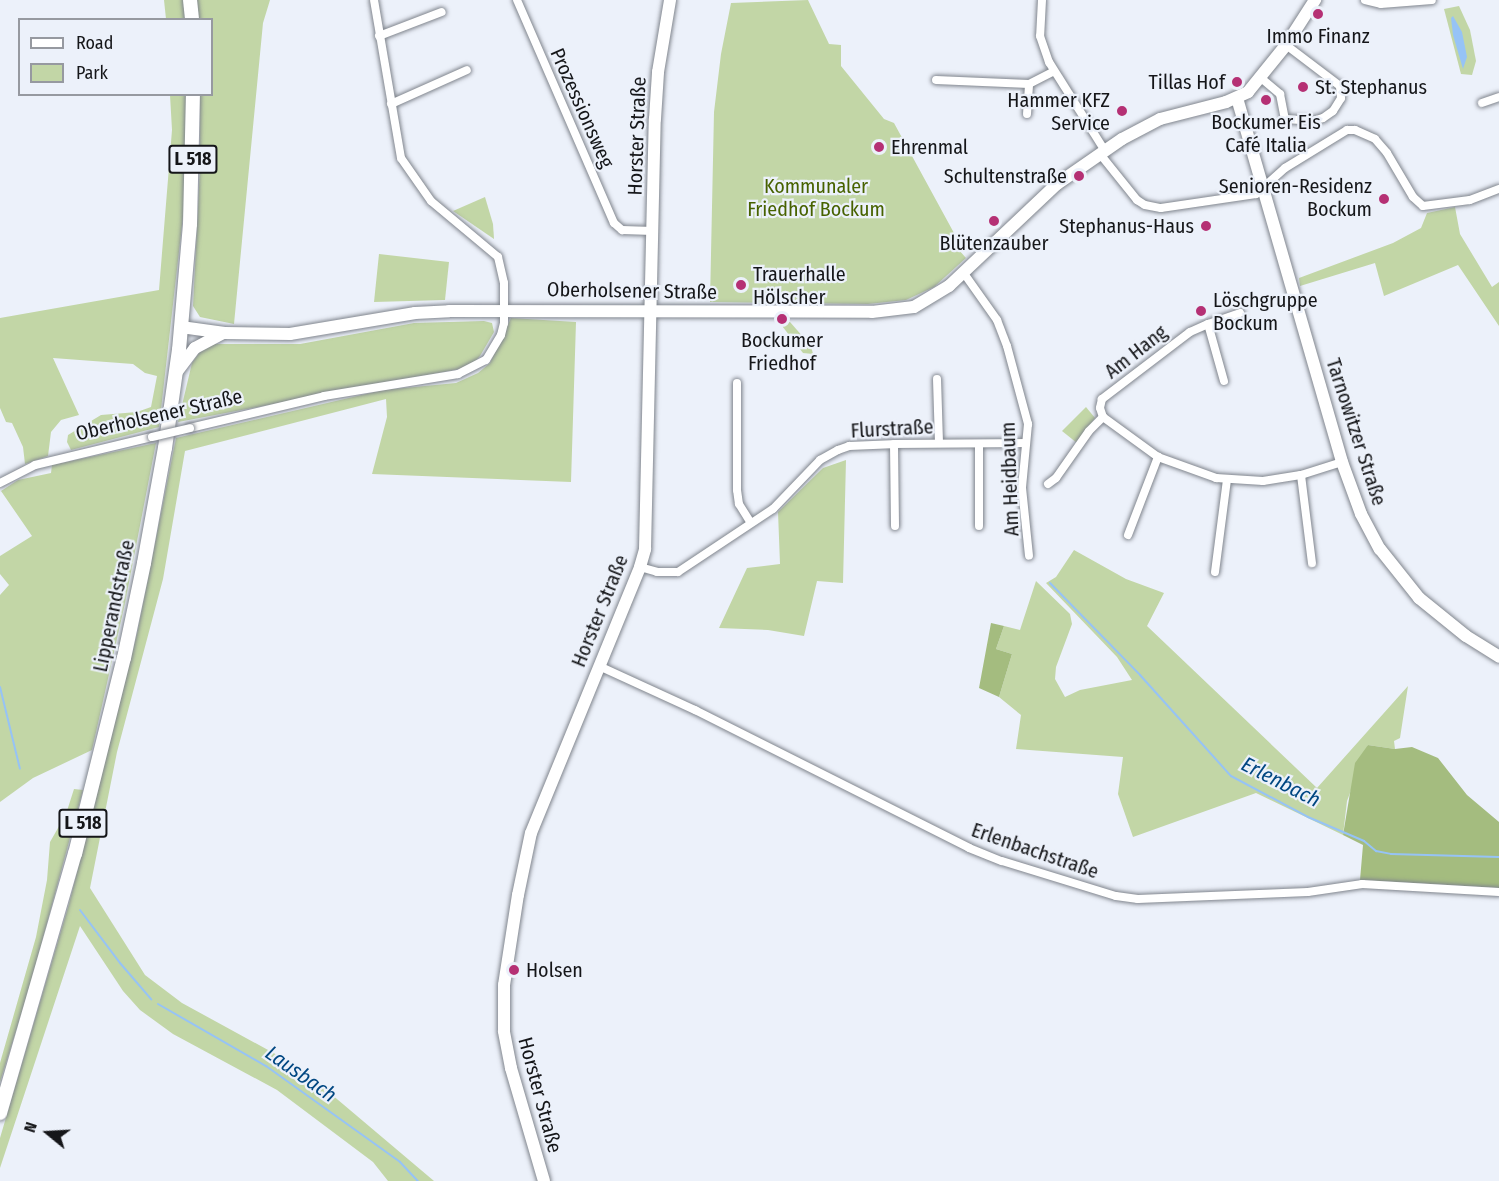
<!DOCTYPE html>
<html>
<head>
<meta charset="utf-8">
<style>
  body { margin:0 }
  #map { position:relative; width:1499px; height:1181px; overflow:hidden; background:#ecf1fa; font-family:"Fira Sans Condensed",sans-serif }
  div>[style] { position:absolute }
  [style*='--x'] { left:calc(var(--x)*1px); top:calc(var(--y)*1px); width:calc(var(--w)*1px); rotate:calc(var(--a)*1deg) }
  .green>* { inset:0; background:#c2d6a6 }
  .forest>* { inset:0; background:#a4bc7f }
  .water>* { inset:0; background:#96c3f6 }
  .stream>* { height:2px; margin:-1px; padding:0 1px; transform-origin:1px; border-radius:1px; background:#96c3f6 }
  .roads { filter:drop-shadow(0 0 2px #80858d) drop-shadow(0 0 2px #80858d) }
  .street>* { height:8px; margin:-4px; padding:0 4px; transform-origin:4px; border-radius:4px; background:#fff }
  .secondary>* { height:12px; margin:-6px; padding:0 6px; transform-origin:6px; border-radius:6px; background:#fff }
  .primary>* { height:14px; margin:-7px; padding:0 7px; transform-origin:7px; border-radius:7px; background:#fff }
  .bridges { filter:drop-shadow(0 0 2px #80858d) drop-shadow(0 0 2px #80858d) }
  .street-bridge>* { height:8px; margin:-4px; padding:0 4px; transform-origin:4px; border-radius:4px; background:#fff }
  .dots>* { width:16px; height:16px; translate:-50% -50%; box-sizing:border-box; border:3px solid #ecf1fa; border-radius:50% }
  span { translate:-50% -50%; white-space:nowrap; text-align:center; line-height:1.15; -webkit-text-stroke:4.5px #ecf1fa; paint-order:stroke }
  .shield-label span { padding:2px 4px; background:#ecf1fa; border:2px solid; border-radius:4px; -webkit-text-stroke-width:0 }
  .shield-label { font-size:18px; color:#151619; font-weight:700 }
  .poi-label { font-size:20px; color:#151619 }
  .right { translate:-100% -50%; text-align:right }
  .left { translate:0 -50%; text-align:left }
  .street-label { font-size:20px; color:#151619 }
  .park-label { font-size:20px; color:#476200 }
  .water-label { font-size:21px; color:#014782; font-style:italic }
  .legend { position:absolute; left:18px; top:18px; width:195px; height:78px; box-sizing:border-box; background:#ecf1fa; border:2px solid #9699a0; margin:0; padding:8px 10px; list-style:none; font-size:18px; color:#151619 }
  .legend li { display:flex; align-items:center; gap:12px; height:30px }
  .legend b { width:30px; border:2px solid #9699a0 }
  .north { position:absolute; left:18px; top:1103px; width:60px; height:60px; -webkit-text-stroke:4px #ecf1fa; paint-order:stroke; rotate:288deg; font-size:16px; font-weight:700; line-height:24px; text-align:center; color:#151619 }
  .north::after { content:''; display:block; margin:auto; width:21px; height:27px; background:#151619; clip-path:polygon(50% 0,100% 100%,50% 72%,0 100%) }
</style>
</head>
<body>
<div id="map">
  <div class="green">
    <i style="clip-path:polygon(164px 0,184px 0,186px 19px,166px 19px)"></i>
    <i style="clip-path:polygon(197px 0,270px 0,263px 23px,234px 324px,200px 317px,193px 306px,200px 168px,200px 95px,212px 94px,212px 20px,198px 19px)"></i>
    <i style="clip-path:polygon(808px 0,829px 44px,841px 45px,841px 66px,884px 119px,894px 123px,954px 233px,951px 235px,959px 250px,966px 258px,934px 287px,906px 300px,868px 304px,710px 302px,714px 112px,721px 54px,731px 3px)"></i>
    <i style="clip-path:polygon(1459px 6px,1470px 30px,1476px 61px,1472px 75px,1461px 74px,1444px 9px)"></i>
    <i style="clip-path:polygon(170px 95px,187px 95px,185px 199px,159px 427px,71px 450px,67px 442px,68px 435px,101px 415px,137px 412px,151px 407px,157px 376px,145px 373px,133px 364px,53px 358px,79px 415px,61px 420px,51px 432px,48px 456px,25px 464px,23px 447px,12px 423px,6px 422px,0 408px,0 318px,159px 290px,172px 130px)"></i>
    <i style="clip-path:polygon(485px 197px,493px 224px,494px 239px,453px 211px)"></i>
    <i style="clip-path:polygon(1455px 207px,1460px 234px,1492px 287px,1499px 282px,1499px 326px,1458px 265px,1384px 296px,1375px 263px,1300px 286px,1299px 278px,1393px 243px,1421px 228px,1427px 213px)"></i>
    <i style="clip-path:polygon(379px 254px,449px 262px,445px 300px,374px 302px)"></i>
    <i style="clip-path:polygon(511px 318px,576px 322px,571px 482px,372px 474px,387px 417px,386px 399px,185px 451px,163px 579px,117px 752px,90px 888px,145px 975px,182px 1003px,279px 1056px,318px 1083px,434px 1181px,388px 1181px,373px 1162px,277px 1090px,173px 1034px,140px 1010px,123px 991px,80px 926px,0 1168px,0 1138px,69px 904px,137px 634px,176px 438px,383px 390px,456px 383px,478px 373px,490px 363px)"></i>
    <i style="clip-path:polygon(484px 321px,492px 323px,494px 332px,480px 356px,470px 367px,178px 422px,192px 363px,202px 349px,211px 344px,300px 344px,414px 323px)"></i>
    <i style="clip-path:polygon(779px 322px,790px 322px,811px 346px,813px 354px,803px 353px)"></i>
    <i style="clip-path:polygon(1086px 407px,1095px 418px,1077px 443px,1062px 431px)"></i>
    <i style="clip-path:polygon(156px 443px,125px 603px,92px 750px,33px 778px,0 802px,0 595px,9px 585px,0 574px,0 556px,32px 536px,1px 491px,18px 480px,51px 473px,52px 465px)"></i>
    <i style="clip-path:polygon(846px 460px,843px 583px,817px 581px,804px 636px,768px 630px,719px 628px,747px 568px,780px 564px,778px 512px,823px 468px)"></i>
    <i style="clip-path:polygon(1074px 550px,1126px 579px,1164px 593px,1147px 626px,1317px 788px,1408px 686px,1400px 738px,1394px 741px,1395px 749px,1368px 745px,1347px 801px,1343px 835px,1256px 793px,1133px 837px,1118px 794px,1123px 757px,1016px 749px,1021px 715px,999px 697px,1012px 654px,996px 649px,1004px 626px,1020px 630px,1036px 581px,1070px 614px,1072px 624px,1056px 667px,1055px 679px,1065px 697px,1080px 690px,1132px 680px,1117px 657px,1046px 583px,1056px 577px)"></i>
    <i style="clip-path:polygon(74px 789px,83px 790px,30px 986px,0 1082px,0 1063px,36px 937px,47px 880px,50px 842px,66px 814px)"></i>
  </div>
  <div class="forest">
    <i style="clip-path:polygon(991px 623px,1004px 626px,996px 649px,1012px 654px,999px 697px,979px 688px)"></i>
    <i style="clip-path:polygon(1368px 745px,1395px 749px,1412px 747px,1438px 758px,1467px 795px,1499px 822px,1499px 888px,1360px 880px,1363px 845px,1343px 835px,1355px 763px)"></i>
  </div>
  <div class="water">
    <i style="clip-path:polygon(1453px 16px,1462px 32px,1467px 57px,1463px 69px,1453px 35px,1451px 18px)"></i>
  </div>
  <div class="stream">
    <i style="--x:1050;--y:583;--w:129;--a:45.6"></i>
    <i style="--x:1140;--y:675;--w:136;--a:48"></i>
    <i style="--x:1231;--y:776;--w:87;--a:28"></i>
    <i style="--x:1308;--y:817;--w:61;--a:23.2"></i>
    <i style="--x:1364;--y:841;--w:16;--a:40"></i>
    <i style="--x:1376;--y:851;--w:15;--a:11"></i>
    <i style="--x:1391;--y:854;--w:108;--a:1.6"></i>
    <i style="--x:0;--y:687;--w:84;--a:76.3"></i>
    <i style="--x:80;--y:910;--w:66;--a:53"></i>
    <i style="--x:120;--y:963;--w:48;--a:49.3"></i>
    <i style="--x:158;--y:1004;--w:125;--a:29.9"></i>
    <i style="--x:266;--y:1066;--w:165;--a:35.6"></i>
    <i style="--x:400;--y:1162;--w:26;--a:47"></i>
  </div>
  <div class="roads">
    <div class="street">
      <i style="--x:517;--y:0;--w:243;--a:66.5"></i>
      <i style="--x:614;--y:223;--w:11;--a:41"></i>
      <i style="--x:622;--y:230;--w:31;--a:2"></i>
      <i style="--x:1042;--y:0;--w:36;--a:93"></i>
      <i style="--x:1040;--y:36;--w:28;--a:71"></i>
      <i style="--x:1049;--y:62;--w:105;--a:57.8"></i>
      <i style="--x:1365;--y:0;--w:16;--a:14"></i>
      <i style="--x:1381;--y:4;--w:51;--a:-4.5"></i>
      <i style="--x:379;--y:36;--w:67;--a:-20.9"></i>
      <i style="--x:1261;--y:78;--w:25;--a:40"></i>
      <i style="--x:1280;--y:94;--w:25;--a:79"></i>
      <i style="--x:1285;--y:119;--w:27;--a:4"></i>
      <i style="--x:1312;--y:121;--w:11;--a:-15"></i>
      <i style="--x:1323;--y:118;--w:12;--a:-35"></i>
      <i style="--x:1333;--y:111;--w:15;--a:-58"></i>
      <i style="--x:1341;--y:98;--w:12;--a:-95"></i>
      <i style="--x:1340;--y:86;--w:68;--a:-142.8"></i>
      <i style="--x:936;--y:80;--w:93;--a:2.5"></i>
      <i style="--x:1029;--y:84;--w:28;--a:-27"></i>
      <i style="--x:1482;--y:103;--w:18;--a:-19"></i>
      <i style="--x:391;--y:104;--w:83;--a:-24.1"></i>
      <i style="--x:1027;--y:114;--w:30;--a:-86"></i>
      <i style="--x:1100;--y:154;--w:59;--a:51.2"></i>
      <i style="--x:1137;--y:200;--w:9;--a:32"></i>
      <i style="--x:1145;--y:205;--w:16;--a:11"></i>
      <i style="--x:1161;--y:208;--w:96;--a:-8.4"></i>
      <i style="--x:1256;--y:194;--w:39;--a:-42"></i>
      <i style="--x:1285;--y:168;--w:73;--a:-31.5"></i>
      <i style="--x:1347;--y:130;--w:8;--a:0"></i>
      <i style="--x:1355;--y:130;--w:22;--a:24"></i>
      <i style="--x:1375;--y:139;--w:18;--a:49"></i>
      <i style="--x:1387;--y:153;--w:51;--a:59.4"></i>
      <i style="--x:1413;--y:197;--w:13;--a:42"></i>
      <i style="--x:1423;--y:206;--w:47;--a:-7.3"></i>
      <i style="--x:1470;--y:200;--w:31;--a:-21"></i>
      <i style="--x:963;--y:272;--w:59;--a:54.7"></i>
      <i style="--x:997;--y:320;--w:28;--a:69"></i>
      <i style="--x:1007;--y:346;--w:81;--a:74.9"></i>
      <i style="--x:1028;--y:424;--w:64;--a:95.4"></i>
      <i style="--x:1022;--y:488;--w:68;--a:84.1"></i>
      <i style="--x:1208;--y:324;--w:34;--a:-19"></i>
      <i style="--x:937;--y:379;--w:63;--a:88.2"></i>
      <i style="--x:1224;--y:381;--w:59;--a:-105.7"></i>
      <i style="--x:1208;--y:324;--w:20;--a:156"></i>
      <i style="--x:1190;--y:332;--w:111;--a:142.7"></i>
      <i style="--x:1102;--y:399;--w:9;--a:103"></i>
      <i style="--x:1100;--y:408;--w:9;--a:72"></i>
      <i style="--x:1103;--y:417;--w:68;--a:36"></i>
      <i style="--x:1158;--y:457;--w:62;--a:19.9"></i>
      <i style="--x:1216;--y:478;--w:47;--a:3.7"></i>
      <i style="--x:1263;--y:481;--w:38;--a:-9"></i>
      <i style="--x:1301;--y:475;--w:43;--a:-17.6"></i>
      <i style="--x:737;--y:383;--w:107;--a:90"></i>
      <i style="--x:737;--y:490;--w:14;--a:82"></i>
      <i style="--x:739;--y:504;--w:22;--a:58"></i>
      <i style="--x:190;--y:428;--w:138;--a:-13.4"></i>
      <i style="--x:324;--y:396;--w:136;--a:-9.3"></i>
      <i style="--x:458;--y:374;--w:31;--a:-27"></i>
      <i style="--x:486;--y:360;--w:29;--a:-59"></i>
      <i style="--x:501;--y:335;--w:12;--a:-76"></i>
      <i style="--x:504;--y:323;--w:40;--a:-90"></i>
      <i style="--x:504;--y:283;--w:27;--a:-103"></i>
      <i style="--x:498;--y:257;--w:87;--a:-140.1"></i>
      <i style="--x:431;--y:201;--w:52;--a:-124.9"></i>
      <i style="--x:401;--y:158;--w:160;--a:-99.7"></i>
      <i style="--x:894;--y:444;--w:82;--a:89.3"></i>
      <i style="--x:1301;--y:475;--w:89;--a:82.9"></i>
      <i style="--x:0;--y:483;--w:39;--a:-27"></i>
      <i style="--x:35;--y:465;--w:120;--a:-13.5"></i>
      <i style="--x:1048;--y:484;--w:10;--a:-37"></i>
      <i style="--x:1056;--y:478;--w:57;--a:-54.9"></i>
      <i style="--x:1089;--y:431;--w:20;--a:-45"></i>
      <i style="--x:979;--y:526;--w:82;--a:-90"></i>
      <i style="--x:1128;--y:535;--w:84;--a:-69"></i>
      <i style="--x:640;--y:567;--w:18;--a:16"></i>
      <i style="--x:657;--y:572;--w:21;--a:0"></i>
      <i style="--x:678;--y:572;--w:114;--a:-33.6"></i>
      <i style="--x:773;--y:509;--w:68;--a:-46.2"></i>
      <i style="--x:820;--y:460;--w:21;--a:-29"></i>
      <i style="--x:838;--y:450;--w:12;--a:-20"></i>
      <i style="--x:849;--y:446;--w:48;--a:-2.4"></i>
      <i style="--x:897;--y:444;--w:129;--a:-0.4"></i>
      <i style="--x:1215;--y:572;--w:93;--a:-82.6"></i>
      <i style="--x:599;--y:666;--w:106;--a:24.6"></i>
      <i style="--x:695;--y:710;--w:307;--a:26.7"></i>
      <i style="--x:969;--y:848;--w:35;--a:22"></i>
      <i style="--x:1002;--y:861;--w:119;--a:17.1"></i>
      <i style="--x:1116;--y:896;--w:22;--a:8"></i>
      <i style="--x:1138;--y:899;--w:170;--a:-2.4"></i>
      <i style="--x:1308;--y:892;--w:55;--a:-8.4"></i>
      <i style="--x:1362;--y:884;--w:137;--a:3.3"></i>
    </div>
    <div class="secondary">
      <i style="--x:1237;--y:98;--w:379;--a:73.9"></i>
      <i style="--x:1342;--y:462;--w:55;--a:69.9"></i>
      <i style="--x:1361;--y:514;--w:40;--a:62"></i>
      <i style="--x:1380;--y:549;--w:63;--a:51.5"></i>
      <i style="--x:1419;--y:598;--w:60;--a:39"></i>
      <i style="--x:1466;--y:636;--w:39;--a:32"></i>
      <i style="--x:181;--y:327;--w:44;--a:7.8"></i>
      <i style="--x:225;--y:333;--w:65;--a:0.9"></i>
      <i style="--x:290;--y:334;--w:127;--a:-9.5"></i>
      <i style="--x:415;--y:313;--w:34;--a:-3"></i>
      <i style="--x:449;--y:311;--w:423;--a:0.1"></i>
      <i style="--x:872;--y:312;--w:42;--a:-6.8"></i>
      <i style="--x:914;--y:307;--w:41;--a:-31"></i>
      <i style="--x:949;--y:286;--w:149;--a:-43.4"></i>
      <i style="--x:1057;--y:184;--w:79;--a:-34.7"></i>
      <i style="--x:1122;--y:139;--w:43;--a:-27.8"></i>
      <i style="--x:1160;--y:119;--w:68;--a:-14.4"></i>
      <i style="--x:1226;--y:102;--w:24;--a:-24"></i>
      <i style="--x:1248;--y:92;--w:60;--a:-51"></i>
      <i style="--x:1286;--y:45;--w:54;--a:-57.2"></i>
      <i style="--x:176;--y:373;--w:31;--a:-53"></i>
      <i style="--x:195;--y:348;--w:32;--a:-28"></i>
      <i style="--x:544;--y:1181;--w:118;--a:-106.3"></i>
      <i style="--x:511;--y:1068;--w:38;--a:-101"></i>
      <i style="--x:504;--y:1031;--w:46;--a:-90"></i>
      <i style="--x:504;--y:985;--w:91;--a:-81.2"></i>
      <i style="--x:518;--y:895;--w:63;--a:-78.2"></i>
      <i style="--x:531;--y:833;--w:287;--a:-67.7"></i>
      <i style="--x:640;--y:567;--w:19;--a:-74"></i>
      <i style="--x:645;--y:549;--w:430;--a:-88.7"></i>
      <i style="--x:655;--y:119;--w:47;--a:-86.3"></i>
      <i style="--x:658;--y:72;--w:73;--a:-80.5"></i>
    </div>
    <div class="primary">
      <i style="--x:190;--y:0;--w:20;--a:84"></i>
      <i style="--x:0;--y:1113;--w:270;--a:-73.9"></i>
      <i style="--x:75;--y:854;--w:202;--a:-76"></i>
      <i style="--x:124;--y:658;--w:97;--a:-78.1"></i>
      <i style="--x:144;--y:563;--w:117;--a:-79.7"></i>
      <i style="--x:165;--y:448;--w:99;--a:-81.9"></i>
      <i style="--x:179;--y:350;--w:126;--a:-85"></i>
      <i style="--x:190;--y:224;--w:130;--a:-88.7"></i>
    </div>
  </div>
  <div class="bridges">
    <div class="street-bridge">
      <i style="--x:152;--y:437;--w:39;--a:-13"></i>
    </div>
  </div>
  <div class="dots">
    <i style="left:1318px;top:14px;background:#b53074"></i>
    <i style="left:1237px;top:82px;background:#b53074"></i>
    <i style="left:1303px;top:87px;background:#b53074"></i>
    <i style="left:1266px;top:100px;background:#b53074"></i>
    <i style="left:1122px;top:111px;background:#b53074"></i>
    <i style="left:879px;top:147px;background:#b53074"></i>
    <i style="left:1079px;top:176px;background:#b53074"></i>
    <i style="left:1384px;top:199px;background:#b53074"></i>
    <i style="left:994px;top:221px;background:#b53074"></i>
    <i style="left:1206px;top:226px;background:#b53074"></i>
    <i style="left:741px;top:285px;background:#b53074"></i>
    <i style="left:1201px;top:311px;background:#b53074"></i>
    <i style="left:782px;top:319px;background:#b53074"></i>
    <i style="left:514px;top:970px;background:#b53074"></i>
  </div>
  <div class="shield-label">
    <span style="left:193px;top:159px">L 518</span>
    <span style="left:83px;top:823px">L 518</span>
  </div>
  <div class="poi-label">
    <span style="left:1318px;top:36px">Immo Finanz</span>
    <span class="right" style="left:1225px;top:82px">Tillas Hof</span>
    <span class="left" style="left:1315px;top:87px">St. Stephanus</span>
    <span class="right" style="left:1110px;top:112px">Hammer KFZ<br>Service</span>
    <span style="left:1266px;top:134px">Bockumer Eis<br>Café Italia</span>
    <span class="left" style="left:891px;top:147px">Ehrenmal</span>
    <span class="right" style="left:1067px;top:176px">Schultenstraße</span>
    <span class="right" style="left:1372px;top:198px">Senioren-Residenz<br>Bockum</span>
    <span class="right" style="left:1194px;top:226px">Stephanus-Haus</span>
    <span style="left:994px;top:243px">Blütenzauber</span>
    <span class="left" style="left:753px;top:286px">Trauerhalle<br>Hölscher</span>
    <span class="left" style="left:1213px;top:312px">Löschgruppe<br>Bockum</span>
    <span style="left:782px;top:352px">Bockumer<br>Friedhof</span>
    <span class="left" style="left:526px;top:970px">Holsen</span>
  </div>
  <div class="street-label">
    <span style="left:582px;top:108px;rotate:66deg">Prozessionsweg</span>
    <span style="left:637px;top:136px;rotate:-88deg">Horster Straße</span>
    <span style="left:632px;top:291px;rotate:1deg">Oberholsener Straße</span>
    <span style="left:1136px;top:352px;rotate:-38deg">Am Hang</span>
    <span style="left:159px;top:415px;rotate:-13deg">Oberholsener Straße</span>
    <span style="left:892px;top:429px;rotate:-3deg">Flurstraße</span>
    <span style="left:1356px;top:432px;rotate:72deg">Tarnowitzer Straße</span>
    <span style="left:1010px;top:479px;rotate:-92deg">Am Heidbaum</span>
    <span style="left:114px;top:606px;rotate:-78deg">Lipperandstraße</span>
    <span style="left:600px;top:611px;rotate:-68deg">Horster Straße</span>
    <span style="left:1035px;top:851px;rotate:19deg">Erlenbachstraße</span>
    <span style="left:540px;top:1095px;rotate:75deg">Horster Straße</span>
  </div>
  <div class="park-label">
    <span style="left:816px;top:198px">Kommunaler<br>Friedhof Bockum</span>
  </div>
  <div class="water-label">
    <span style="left:1281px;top:782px;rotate:27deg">Erlenbach</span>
    <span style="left:301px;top:1074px;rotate:35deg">Lausbach</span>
  </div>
  <ul class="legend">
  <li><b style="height:8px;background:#fff"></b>Road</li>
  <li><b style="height:16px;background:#c2d6a6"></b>Park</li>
  </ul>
  <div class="north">N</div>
</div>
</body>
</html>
